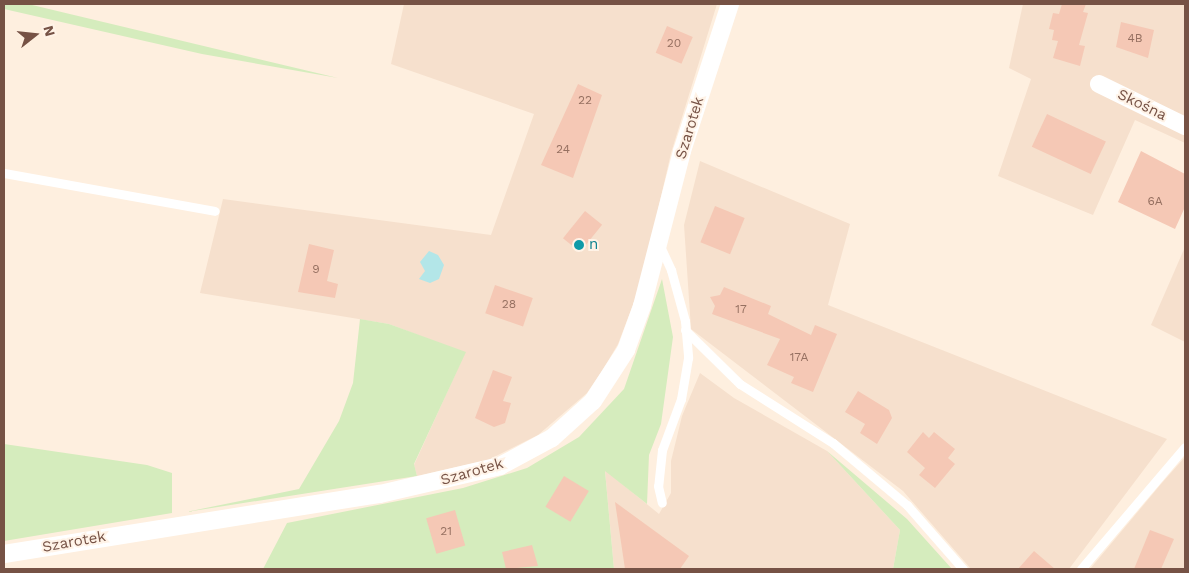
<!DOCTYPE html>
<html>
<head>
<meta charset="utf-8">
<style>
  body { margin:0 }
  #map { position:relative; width:1189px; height:573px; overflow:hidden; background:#feefdf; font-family:"Work Sans",sans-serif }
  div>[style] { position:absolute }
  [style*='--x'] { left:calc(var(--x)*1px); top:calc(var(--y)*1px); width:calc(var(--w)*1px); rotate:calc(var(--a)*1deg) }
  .residential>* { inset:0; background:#f6e0cd }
  .green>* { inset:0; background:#d5ecbd }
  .water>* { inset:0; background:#b3e6e8 }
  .building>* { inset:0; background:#f5c8b5; transform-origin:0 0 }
  .service>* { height:9px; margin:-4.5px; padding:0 4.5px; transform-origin:4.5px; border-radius:4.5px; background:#fff }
  .minor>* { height:18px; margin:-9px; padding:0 9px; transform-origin:9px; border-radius:9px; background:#fff }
  .dots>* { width:14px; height:14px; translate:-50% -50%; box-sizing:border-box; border:2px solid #fff3e7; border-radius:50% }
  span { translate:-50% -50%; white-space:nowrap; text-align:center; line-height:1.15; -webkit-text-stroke:4px #fff3e7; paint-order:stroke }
  .number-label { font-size:12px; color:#967061 }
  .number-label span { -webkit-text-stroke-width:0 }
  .street-label { font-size:15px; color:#765245 }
  .culture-label { font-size:15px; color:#0d838f }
  .left { translate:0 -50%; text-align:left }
  .frame { position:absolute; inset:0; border:5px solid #765245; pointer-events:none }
  .north { position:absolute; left:10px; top:10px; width:50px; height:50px; -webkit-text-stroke:4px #fff3e7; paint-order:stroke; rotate:74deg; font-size:14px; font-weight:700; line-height:20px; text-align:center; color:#765245 }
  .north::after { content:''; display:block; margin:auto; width:18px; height:22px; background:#765245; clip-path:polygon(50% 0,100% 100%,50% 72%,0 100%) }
</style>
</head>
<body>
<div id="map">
  <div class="residential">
    <i style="clip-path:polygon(404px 4px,717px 4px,671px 153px,641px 284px,618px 344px,602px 371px,587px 393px,538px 435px,488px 460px,417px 476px,414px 465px,465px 353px,389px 324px,200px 293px,223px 199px,491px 235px,534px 114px,391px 64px)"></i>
    <i style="clip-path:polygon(1023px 4px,1185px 4px,1185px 143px,1135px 120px,1093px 215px,998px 176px,1031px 79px,1009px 68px)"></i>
    <i style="clip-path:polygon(700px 161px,850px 224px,828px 305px,1167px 439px,1069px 569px,971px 569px,903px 491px,691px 329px,684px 225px)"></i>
    <i style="clip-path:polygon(1185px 247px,1185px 342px,1151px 325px)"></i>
    <i style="clip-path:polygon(700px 373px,734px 398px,827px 451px,900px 530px,893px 569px,614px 569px,605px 470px,659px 514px,671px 493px,671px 461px,682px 416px)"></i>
    <i style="clip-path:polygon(1185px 457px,1185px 569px,1090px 569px,1161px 484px)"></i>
  </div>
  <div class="green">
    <i style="clip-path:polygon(4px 4px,28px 4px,338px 78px,202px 54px,4px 9px)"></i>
    <i style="clip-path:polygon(662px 279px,673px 337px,661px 424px,649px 455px,647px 504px,605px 471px,614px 569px,263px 569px,287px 523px,463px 488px,527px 468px,579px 437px,624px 389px)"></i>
    <i style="clip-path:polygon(360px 319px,389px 324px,466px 352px,414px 464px,417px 476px,186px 512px,299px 489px,339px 421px,353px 383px)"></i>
    <i style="clip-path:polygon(4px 444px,147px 465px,172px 473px,172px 513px,4px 541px)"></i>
    <i style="clip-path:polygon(827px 451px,907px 519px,952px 569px,893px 569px,900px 530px)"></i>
  </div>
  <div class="water">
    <i style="clip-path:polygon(429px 251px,438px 255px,444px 265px,439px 279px,430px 283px,419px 279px,425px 271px,420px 262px)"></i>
  </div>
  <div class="building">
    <i style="clip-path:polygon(1062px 4px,1086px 4px,1083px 12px,1088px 13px,1079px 45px,1085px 46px,1080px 66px,1053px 58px,1058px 41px,1052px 40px,1054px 30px,1049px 29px,1053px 13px,1059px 14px)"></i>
    <i style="clip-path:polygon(1121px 22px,1154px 30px,1148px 58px,1116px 47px)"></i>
    <i style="left:667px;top:26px;width:28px;height:29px;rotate:23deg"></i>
    <i style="clip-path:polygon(578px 84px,602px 95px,573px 178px,541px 165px)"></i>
    <i style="left:1047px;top:114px;width:65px;height:36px;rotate:25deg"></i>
    <i style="clip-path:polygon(1141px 151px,1185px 174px,1185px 207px,1175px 229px,1118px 202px)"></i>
    <i style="left:715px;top:206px;width:32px;height:39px;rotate:22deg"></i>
    <i style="left:585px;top:211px;width:22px;height:35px;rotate:39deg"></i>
    <i style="clip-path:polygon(309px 244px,334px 250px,327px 281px,338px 284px,335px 298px,298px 292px)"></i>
    <i style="left:495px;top:285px;width:40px;height:30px;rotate:19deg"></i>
    <i style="clip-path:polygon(724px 287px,771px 306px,768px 314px,811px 335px,815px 325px,837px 334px,813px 392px,791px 383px,794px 377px,767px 365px,780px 339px,712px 314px,715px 306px,710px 297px,720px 295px)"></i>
    <i style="clip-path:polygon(493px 370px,512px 377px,503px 401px,511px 403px,505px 423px,494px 427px,475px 418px)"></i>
    <i style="clip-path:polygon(858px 391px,889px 410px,892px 418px,877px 444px,860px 433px,865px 424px,845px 412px)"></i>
    <i style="clip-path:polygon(923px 432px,929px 438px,934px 432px,955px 449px,948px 458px,955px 464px,935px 488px,919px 475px,925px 468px,907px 452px)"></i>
    <i style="left:564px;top:476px;width:29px;height:36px;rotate:31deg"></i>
    <i style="clip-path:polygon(615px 502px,689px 556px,680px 569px,625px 569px)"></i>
    <i style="left:455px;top:510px;width:37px;height:30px;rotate:74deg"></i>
    <i style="clip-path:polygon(1150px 530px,1174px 539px,1161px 569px,1134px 569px)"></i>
    <i style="clip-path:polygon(532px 545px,538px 566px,506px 569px,502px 552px)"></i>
    <i style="clip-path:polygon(1034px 551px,1055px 569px,1018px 569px)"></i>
  </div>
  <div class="service">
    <i style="--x:4;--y:173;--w:214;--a:10.2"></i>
    <i style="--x:659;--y:244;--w:29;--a:65"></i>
    <i style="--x:671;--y:270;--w:53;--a:74.6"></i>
    <i style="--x:685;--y:321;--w:37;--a:85"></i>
    <i style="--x:688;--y:358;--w:42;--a:99.7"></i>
    <i style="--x:681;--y:399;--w:54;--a:110.4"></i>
    <i style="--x:662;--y:450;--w:36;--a:96"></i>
    <i style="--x:658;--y:486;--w:17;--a:77"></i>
    <i style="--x:685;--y:330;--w:77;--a:44.5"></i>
    <i style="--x:740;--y:384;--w:110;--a:32.4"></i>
    <i style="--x:833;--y:443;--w:97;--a:40"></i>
    <i style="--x:907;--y:505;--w:85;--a:48.8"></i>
    <i style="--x:1081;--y:569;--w:160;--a:-49.6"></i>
  </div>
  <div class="minor">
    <i style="--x:1099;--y:84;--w:96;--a:26"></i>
    <i style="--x:4;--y:554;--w:381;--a:-9.1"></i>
    <i style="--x:380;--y:494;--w:123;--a:-13.1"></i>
    <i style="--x:500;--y:466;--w:59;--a:-28.3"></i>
    <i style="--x:552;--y:438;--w:55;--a:-42.1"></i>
    <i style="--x:593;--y:401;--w:61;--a:-57.1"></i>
    <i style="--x:626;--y:350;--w:47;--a:-70"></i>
    <i style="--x:642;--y:306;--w:160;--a:-75.5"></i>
    <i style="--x:682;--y:151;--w:155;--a:-71.9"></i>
  </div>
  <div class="dots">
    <i style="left:579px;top:245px;background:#0f9aa8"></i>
  </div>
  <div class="number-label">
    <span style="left:1135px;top:39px">4B</span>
    <span style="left:674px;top:44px">20</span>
    <span style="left:585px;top:101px">22</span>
    <span style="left:563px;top:150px">24</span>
    <span style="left:1155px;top:202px">6A</span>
    <span style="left:316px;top:270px">9</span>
    <span style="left:509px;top:305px">28</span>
    <span style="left:741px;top:310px">17</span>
    <span style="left:799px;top:358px">17A</span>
    <span style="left:446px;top:532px">21</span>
  </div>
  <div class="street-label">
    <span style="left:1142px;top:105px;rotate:26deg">Skośna</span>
    <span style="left:690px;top:128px;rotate:-73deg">Szarotek</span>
    <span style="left:472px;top:472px;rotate:-16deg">Szarotek</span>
    <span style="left:74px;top:542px;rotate:-10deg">Szarotek</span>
  </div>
  <div class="culture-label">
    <span class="left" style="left:589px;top:245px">n</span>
  </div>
  <div class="frame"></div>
  <div class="north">N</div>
</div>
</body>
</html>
